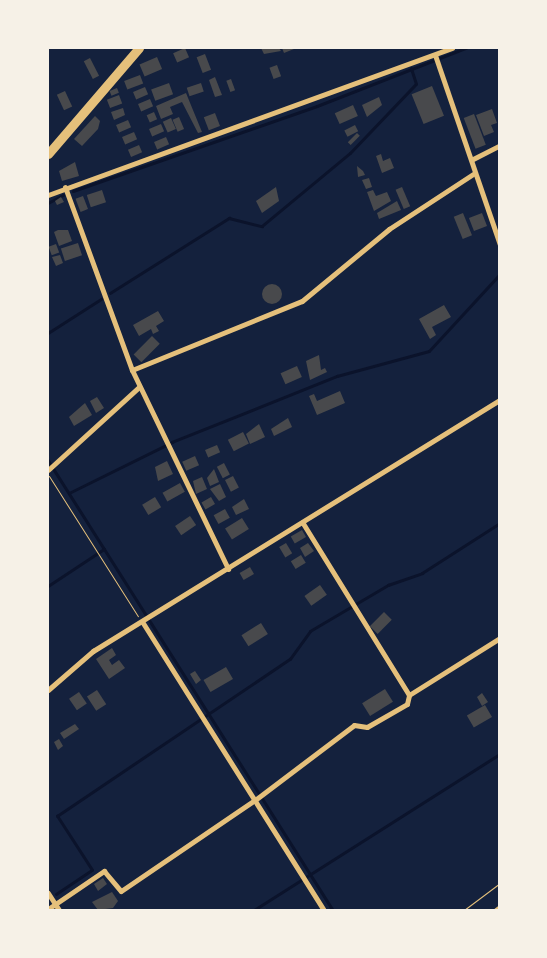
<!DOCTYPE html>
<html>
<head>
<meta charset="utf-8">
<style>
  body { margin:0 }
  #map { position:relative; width:547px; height:958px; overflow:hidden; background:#14213d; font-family:Merriweather,serif }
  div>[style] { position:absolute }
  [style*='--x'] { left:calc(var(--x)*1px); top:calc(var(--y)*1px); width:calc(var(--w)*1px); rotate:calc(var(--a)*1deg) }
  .stream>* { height:2.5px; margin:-1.25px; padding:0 1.25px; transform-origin:1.25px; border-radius:1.25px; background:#0b132b }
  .building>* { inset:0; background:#48494c; transform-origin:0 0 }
  .round { border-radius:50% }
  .path>* { height:1px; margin:-0.5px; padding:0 0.5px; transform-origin:0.5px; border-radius:0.5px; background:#e5c07b }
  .minor>* { height:5px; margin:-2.5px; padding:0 2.5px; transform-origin:2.5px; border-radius:2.5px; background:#e5c07b }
  .trunk>* { height:9px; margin:-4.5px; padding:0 4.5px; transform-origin:4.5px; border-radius:4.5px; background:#e5c07b }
  span { translate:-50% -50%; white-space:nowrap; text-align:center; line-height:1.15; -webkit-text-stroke:5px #f6f1e7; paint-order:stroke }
  .frame { position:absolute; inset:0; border:49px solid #f6f1e7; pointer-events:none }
</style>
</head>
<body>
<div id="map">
  <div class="stream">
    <i style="--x:73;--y:191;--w:258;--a:-19.2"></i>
    <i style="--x:317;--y:106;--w:160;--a:-21.3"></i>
    <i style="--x:48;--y:203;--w:17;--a:-28"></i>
    <i style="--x:110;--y:293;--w:141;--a:-32.2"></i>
    <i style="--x:229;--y:218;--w:34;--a:14"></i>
    <i style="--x:262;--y:226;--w:114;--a:-39.7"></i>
    <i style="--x:350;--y:153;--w:95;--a:-46.3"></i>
    <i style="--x:416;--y:84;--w:16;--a:-108"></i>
    <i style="--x:48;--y:333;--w:63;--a:-32.7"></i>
    <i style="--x:48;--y:460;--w:533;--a:57.65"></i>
    <i style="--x:69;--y:493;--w:115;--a:-26.3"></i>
    <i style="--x:172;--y:442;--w:178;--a:-21.8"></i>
    <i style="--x:337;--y:376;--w:95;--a:-15.2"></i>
    <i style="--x:429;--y:351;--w:105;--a:-47.3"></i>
    <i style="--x:48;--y:586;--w:67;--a:-33.5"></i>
    <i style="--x:56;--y:894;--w:43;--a:-33.7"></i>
    <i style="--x:92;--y:870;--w:64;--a:-122.9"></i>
    <i style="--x:57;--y:816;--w:281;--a:-34"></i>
    <i style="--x:290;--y:659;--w:34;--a:-54"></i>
    <i style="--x:310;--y:631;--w:91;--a:-30.5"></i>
    <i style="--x:388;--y:585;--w:36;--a:-19"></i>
    <i style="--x:422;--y:573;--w:93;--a:-32.7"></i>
    <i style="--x:254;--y:910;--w:291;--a:-32.4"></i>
  </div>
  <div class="building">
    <i style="left:185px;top:48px;width:10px;height:13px;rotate:66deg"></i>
    <i style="clip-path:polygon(261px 48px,279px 48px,281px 51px,264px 54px)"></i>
    <i style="clip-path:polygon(282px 48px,293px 48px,294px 49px,284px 53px)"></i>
    <i style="left:205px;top:54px;width:17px;height:9px;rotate:69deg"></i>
    <i style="left:157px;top:57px;width:13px;height:19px;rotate:67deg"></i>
    <i style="left:90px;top:58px;width:20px;height:7px;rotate:63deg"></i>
    <i style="left:277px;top:65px;width:12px;height:8px;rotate:70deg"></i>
    <i style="left:140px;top:75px;width:9px;height:17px;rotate:69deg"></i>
    <i style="clip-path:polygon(215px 77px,222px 95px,215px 97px,209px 80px)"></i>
    <i style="left:231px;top:79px;width:12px;height:5px;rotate:70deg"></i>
    <i style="left:169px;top:83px;width:12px;height:19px;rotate:70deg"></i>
    <i style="left:201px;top:83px;width:9px;height:15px;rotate:72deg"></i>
    <i style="left:432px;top:86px;width:32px;height:22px;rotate:68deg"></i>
    <i style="left:145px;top:87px;width:8px;height:13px;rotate:67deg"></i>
    <i style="left:117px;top:88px;width:5px;height:8px;rotate:68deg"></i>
    <i style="left:65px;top:91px;width:17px;height:9px;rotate:65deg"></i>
    <i style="clip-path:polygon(186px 93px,202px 132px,198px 133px,182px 102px,170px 107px,173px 114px,161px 119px,156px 106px)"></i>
    <i style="left:119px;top:95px;width:9px;height:13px;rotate:69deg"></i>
    <i style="clip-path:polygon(379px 97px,382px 105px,367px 117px,362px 105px)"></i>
    <i style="left:150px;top:99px;width:8px;height:13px;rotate:67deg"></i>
    <i style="left:353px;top:105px;width:12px;height:20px;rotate:66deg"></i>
    <i style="clip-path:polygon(123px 108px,125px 115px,114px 120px,111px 112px)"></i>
    <i style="clip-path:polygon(492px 109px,497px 123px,491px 125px,494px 132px,484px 136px,476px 115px)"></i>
    <i style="left:154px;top:112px;width:8px;height:8px;rotate:67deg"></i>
    <i style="left:215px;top:113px;width:14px;height:12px;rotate:69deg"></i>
    <i style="left:474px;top:114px;width:33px;height:11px;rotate:69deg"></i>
    <i style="clip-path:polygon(95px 116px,100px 121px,98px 129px,82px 146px,74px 139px)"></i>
    <i style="left:179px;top:117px;width:13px;height:7px;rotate:67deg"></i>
    <i style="left:171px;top:118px;width:12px;height:9px;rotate:66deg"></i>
    <i style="left:128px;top:120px;width:8px;height:13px;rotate:67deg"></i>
    <i style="left:161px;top:124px;width:8px;height:13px;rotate:67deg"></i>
    <i style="left:355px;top:125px;width:7px;height:12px;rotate:63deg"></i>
    <i style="left:134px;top:132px;width:8px;height:13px;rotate:67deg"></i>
    <i style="left:357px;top:133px;width:4px;height:13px;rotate:45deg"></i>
    <i style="left:166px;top:137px;width:8px;height:13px;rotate:67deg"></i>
    <i style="left:139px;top:145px;width:8px;height:12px;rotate:67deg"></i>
    <i style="clip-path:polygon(381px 154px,383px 161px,390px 158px,394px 168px,382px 173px,376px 156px)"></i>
    <i style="clip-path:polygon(75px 162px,79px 176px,62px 181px,59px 171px)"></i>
    <i style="clip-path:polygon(357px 166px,363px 171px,365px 175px,358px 177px)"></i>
    <i style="clip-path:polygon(369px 178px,372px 187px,366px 189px,362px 180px)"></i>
    <i style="clip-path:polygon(276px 187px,279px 201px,262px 213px,256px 201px)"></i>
    <i style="left:402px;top:187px;width:21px;height:7px;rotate:67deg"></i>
    <i style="left:102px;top:190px;width:13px;height:16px;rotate:72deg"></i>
    <i style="clip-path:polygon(373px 190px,376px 196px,387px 192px,391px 201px,374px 211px,367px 192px)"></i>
    <i style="left:83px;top:196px;width:14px;height:8px;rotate:69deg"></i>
    <i style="clip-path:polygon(61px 197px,64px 202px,57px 205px,55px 201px)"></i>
    <i style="clip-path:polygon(397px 201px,401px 210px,379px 219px,377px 213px)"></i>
    <i style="left:463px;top:213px;width:24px;height:10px;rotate:68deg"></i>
    <i style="left:482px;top:213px;width:14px;height:14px;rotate:69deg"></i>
    <i style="clip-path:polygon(58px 230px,68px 230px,72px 241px,59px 246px,54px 232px)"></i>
    <i style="left:78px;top:243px;width:13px;height:18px;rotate:72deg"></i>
    <i style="left:56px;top:244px;width:9px;height:8px;rotate:69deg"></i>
    <i style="clip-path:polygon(60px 255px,63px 263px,56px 266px,52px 257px)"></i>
    <i class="round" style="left:262px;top:284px;width:20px;height:20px"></i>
    <i style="clip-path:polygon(444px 305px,451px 317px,432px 327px,436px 335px,430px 339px,419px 319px)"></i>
    <i style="clip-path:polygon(158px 311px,164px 321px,156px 326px,159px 331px,153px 334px,151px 329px,139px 336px,133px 325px)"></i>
    <i style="left:152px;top:336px;width:11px;height:26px;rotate:45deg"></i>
    <i style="clip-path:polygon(319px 355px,321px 370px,325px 368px,327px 372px,310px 380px,306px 361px)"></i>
    <i style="left:297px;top:366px;width:12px;height:18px;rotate:66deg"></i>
    <i style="clip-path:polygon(340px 391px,345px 403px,317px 415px,309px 396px,314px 394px,317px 401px)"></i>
    <i style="clip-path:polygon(97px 397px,104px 408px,96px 413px,90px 401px)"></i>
    <i style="clip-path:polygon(85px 403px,92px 415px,74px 426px,69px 417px)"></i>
    <i style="clip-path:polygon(288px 418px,292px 427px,274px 436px,271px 429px)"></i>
    <i style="clip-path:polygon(259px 424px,265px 437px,250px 444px,246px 434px)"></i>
    <i style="left:243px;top:432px;width:13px;height:17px;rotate:63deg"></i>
    <i style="left:217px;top:445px;width:8px;height:13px;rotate:67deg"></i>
    <i style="left:195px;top:456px;width:10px;height:14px;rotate:66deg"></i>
    <i style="clip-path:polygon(167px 461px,173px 474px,158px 481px,155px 467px)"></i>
    <i style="left:224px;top:463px;width:13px;height:8px;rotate:63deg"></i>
    <i style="clip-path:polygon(214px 469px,219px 482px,210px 486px,207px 478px)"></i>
    <i style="left:233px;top:476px;width:13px;height:9px;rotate:63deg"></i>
    <i style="clip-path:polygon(202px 477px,207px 489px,196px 494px,193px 481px)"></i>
    <i style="left:180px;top:483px;width:10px;height:20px;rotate:61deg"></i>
    <i style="clip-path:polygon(220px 484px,226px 497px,219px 501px,210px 489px)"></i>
    <i style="left:155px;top:497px;width:12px;height:15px;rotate:59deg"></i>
    <i style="left:211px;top:497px;width:8px;height:11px;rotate:60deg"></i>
    <i style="clip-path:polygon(244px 499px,249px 509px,236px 515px,232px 507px)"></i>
    <i style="left:225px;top:509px;width:10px;height:13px;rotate:61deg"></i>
    <i style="left:190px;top:516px;width:11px;height:18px;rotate:56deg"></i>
    <i style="left:242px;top:518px;width:13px;height:20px;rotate:58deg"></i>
    <i style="left:302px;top:530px;width:8px;height:13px;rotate:60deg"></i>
    <i style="left:286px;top:543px;width:12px;height:8px;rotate:59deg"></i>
    <i style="clip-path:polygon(308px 543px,314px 551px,305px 557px,300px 548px)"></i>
    <i style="left:301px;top:555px;width:9px;height:12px;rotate:58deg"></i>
    <i style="left:250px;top:567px;width:8px;height:12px;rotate:60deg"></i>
    <i style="left:320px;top:585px;width:12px;height:19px;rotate:55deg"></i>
    <i style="left:384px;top:612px;width:11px;height:20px;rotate:45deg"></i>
    <i style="left:261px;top:623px;width:13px;height:23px;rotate:58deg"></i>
    <i style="clip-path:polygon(112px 648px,116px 655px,109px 660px,112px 665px,119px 660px,125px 668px,109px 679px,96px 659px)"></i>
    <i style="left:226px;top:667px;width:14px;height:26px;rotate:60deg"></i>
    <i style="clip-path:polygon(195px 671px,201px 680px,196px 684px,190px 674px)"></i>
    <i style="left:385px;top:689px;width:15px;height:27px;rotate:58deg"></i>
    <i style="left:97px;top:690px;width:17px;height:12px;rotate:57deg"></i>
    <i style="left:79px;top:692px;width:14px;height:12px;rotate:56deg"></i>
    <i style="clip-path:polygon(482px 693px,488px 702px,482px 706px,477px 697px)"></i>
    <i style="left:485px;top:705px;width:14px;height:21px;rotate:60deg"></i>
    <i style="clip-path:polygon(75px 724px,79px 729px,64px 739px,60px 733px)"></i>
    <i style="clip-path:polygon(59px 739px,63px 746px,58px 750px,54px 742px)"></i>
    <i style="clip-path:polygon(103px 878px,107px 884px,98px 891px,94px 884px)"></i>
    <i style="clip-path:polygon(112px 892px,118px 901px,113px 908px,98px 910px,92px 902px)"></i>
  </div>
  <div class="path">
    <i style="--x:49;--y:476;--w:166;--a:57.6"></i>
    <i style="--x:464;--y:910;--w:45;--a:-36.9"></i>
  </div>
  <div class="minor">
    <i style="--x:435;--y:55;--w:201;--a:71.1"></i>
    <i style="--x:473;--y:159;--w:30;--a:-27"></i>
    <i style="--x:65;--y:187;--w:195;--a:69.9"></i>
    <i style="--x:132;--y:370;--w:221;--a:64.2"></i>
    <i style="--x:48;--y:195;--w:430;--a:-20"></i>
    <i style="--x:132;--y:370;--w:183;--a:-22.1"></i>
    <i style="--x:302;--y:301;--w:113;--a:-39.6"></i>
    <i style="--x:389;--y:229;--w:100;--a:-33.2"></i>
    <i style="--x:48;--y:470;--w:123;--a:-42.4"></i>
    <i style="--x:143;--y:623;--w:339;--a:57.8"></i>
    <i style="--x:48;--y:690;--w:60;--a:-40.9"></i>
    <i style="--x:93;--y:651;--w:478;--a:-31.7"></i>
    <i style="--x:409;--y:695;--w:107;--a:-32.1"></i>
    <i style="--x:48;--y:893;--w:20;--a:57"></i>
    <i style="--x:48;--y:909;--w:68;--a:-34.2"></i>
    <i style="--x:104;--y:871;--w:26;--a:50"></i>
    <i style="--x:121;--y:891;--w:162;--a:-34.2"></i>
    <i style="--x:255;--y:800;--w:124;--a:-37.1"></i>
    <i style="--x:354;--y:725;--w:13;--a:9"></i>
    <i style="--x:367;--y:727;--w:46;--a:-29.9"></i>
    <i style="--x:407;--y:704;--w:9;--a:-77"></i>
    <i style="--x:409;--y:695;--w:203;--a:-121.7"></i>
    <i style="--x:496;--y:910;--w:5;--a:-37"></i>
  </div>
  <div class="trunk">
    <i style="--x:48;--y:154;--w:140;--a:-49.4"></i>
  </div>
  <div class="frame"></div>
</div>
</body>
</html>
